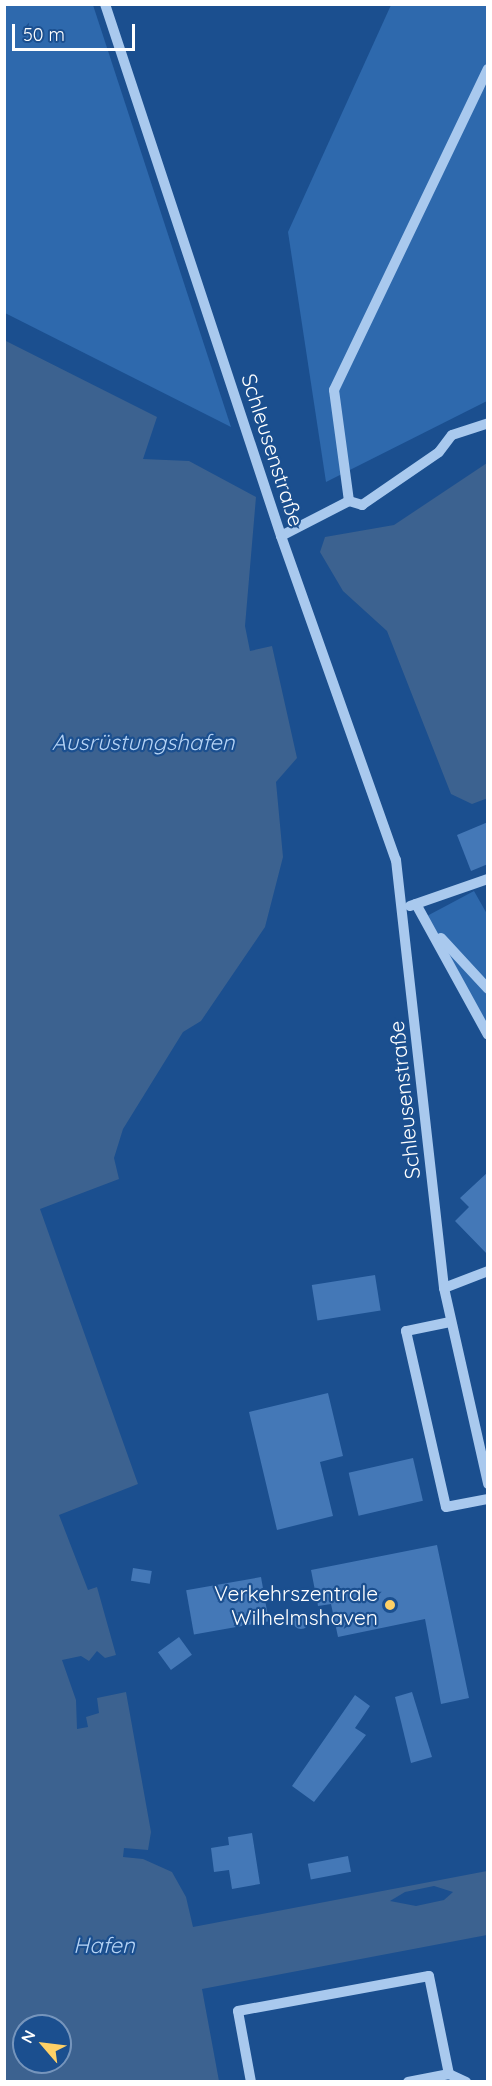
<!DOCTYPE html>
<html>
<head>
<meta charset="utf-8">
<style>
  body { margin:0 }
  #map { position:relative; width:492px; height:2086px; overflow:hidden; background:#1b4f8f; font-family:Quicksand,sans-serif }
  div>[style] { position:absolute }
  [style*='--x'] { left:calc(var(--x)*1px); top:calc(var(--y)*1px); width:calc(var(--w)*1px); rotate:calc(var(--a)*1deg) }
  .green>* { inset:0; background:#2e69ad }
  .water>* { inset:0; background:#3c6290 }
  .building>* { inset:0; background:#4478b7; transform-origin:0 0 }
  .round { border-radius:50% }
  .minor>* { height:10px; margin:-5px; padding:0 5px; transform-origin:5px; border-radius:5px; background:#a9c9ee }
  .dots>* { width:16px; height:16px; translate:-50% -50%; box-sizing:border-box; border:3px solid #1b4f8f; border-radius:50% }
  span { translate:-50% -50%; white-space:nowrap; text-align:center; line-height:1.15; -webkit-text-stroke:4.5px #1b4f8f; paint-order:stroke }
  .street-label { font-size:21px; color:#fff }
  .poi-label { font-size:21px; color:#fff }
  .right { translate:-100% -50%; text-align:right }
  .water-label { font-size:22px; color:#b5d3f5; font-style:italic }
  .frame { position:absolute; inset:0; border:6px solid #fff; pointer-events:none }
  .north { position:absolute; left:12px; top:2014px; width:60px; height:60px; box-sizing:border-box; background:#1b4f8f; border:2px solid #7695bc; border-radius:50%; rotate:298deg; font-size:16px; font-weight:700; line-height:24px; text-align:center; color:#fff }
  .north::after { content:''; display:block; margin:auto; width:21px; height:27px; background:#ffd166; clip-path:polygon(50% 0,100% 100%,50% 72%,0 100%) }
  .scale { position:absolute; left:12px; top:24px; width:123px; height:27px; box-sizing:border-box; border:3px solid #fff; border-top:0; padding-left:8px; font-size:18px; line-height:21px; white-space:nowrap; color:#fff; -webkit-text-stroke:4px #1b4f8f; paint-order:stroke }
</style>
</head>
<body>
<div id="map">
  <div class="green">
    <i style="clip-path:polygon(4px 5px,93px 5px,231px 427px,5px 313px)"></i>
    <i style="clip-path:polygon(391px 5px,487px 5px,487px 401px,326px 482px,288px 232px)"></i>
    <i style="clip-path:polygon(474px 891px,487px 914px,487px 1024px,427px 916px)"></i>
  </div>
  <div class="water">
    <i style="clip-path:polygon(evenodd,4px 340px,157px 417px,143px 459px,189px 461px,256px 497px,245px 626px,250px 651px,272px 646px,297px 758px,276px 782px,283px 857px,265px 927px,201px 1021px,183px 1032px,123px 1129px,114px 1158px,119px 1179px,40px 1209px,138px 1484px,59px 1515px,88px 1590px,97px 1587px,116px 1655px,105px 1658px,97px 1651px,89px 1661px,81px 1656px,62px 1660px,76px 1700px,77px 1729px,88px 1727px,86px 1717px,99px 1713px,97px 1698px,126px 1692px,151px 1832px,148px 1850px,124px 1848px,123px 1857px,143px 1859px,172px 1872px,186px 1897px,193px 1927px,487px 1871px,487px 1935px,202px 1989px,219px 2081px,5px 2081px,4px 340px,434px 1886px,453px 1892px,444px 1900px,416px 1906px,390px 1901px,405px 1892px,434px 1886px,4px 340px,24px 2026px,60px 2026px,60px 2062px,24px 2062px,24px 2026px)"></i>
    <i style="clip-path:polygon(487px 463px,488px 798px,472px 804px,451px 794px,387px 631px,343px 591px,320px 552px,325px 537px,394px 525px)"></i>
  </div>
  <div class="building">
    <i style="clip-path:polygon(488px 822px,488px 864px,471px 871px,457px 835px)"></i>
    <i style="clip-path:polygon(488px 1172px,488px 1255px,455px 1221px,469px 1207px,460px 1198px)"></i>
    <i style="left:375px;top:1275px;width:36px;height:64px;rotate:81deg"></i>
    <i style="clip-path:polygon(328px 1393px,343px 1456px,320px 1462px,333px 1516px,277px 1530px,249px 1412px)"></i>
    <i style="left:413px;top:1458px;width:44px;height:66px;rotate:77deg"></i>
    <i style="clip-path:polygon(437px 1545px,469px 1698px,441px 1704px,425px 1619px,338px 1637px,331px 1604px,318px 1606px,311px 1570px)"></i>
    <i style="left:133px;top:1568px;width:19px;height:13px;rotate:9deg"></i>
    <i style="left:261px;top:1577px;width:45px;height:76px;rotate:80deg"></i>
    <i class="round" style="left:293px;top:1613px;width:16px;height:16px"></i>
    <i style="left:179px;top:1637px;width:22px;height:26px;rotate:54deg"></i>
    <i style="clip-path:polygon(412px 1692px,432px 1757px,411px 1763px,395px 1697px)"></i>
    <i style="clip-path:polygon(355px 1695px,370px 1706px,355px 1728px,366px 1735px,314px 1802px,292px 1786px)"></i>
    <i style="clip-path:polygon(252px 1833px,260px 1884px,232px 1889px,229px 1870px,214px 1872px,211px 1848px,229px 1845px,228px 1837px)"></i>
    <i style="left:348px;top:1856px;width:16px;height:41px;rotate:79deg"></i>
  </div>
  <div class="minor">
    <i style="--x:105;--y:4;--w:560;--a:71.69"></i>
    <i style="--x:281;--y:536;--w:344;--a:70.5"></i>
    <i style="--x:396;--y:860;--w:431;--a:83.6"></i>
    <i style="--x:444;--y:1288;--w:201;--a:77.3"></i>
    <i style="--x:349;--y:501;--w:112;--a:-97.7"></i>
    <i style="--x:334;--y:390;--w:356;--a:-64.4"></i>
    <i style="--x:281;--y:536;--w:76;--a:-27.2"></i>
    <i style="--x:349;--y:501;--w:14;--a:17"></i>
    <i style="--x:362;--y:505;--w:93;--a:-34.5"></i>
    <i style="--x:439;--y:452;--w:21;--a:-53"></i>
    <i style="--x:452;--y:435;--w:38;--a:-18"></i>
    <i style="--x:416;--y:904;--w:149;--a:61.2"></i>
    <i style="--x:410;--y:906;--w:83;--a:-19.1"></i>
    <i style="--x:441;--y:938;--w:69;--a:47.3"></i>
    <i style="--x:444;--y:1288;--w:47;--a:-21.1"></i>
    <i style="--x:450;--y:1322;--w:45;--a:168.4"></i>
    <i style="--x:406;--y:1331;--w:180;--a:77.2"></i>
    <i style="--x:446;--y:1507;--w:43;--a:-10.8"></i>
    <i style="--x:251;--y:2082;--w:72;--a:-100.4"></i>
    <i style="--x:238;--y:2011;--w:194;--a:-10.4"></i>
    <i style="--x:429;--y:1976;--w:100;--a:78.5"></i>
    <i style="--x:408;--y:2082;--w:42;--a:-11"></i>
    <i style="--x:449;--y:2074;--w:19;--a:25"></i>
  </div>
  <div class="dots">
    <i style="left:390px;top:1605px;background:#ffd166"></i>
  </div>
  <div class="street-label">
    <span style="left:273px;top:450px;rotate:72deg">Schleusenstraße</span>
    <span style="left:404px;top:1100px;rotate:-96deg">Schleusenstraße</span>
  </div>
  <div class="poi-label">
    <span class="right" style="left:378px;top:1605px">Verkehrszentrale<br>Wilhelmshaven</span>
  </div>
  <div class="water-label">
    <span style="left:143px;top:743px">Ausrüstungshafen</span>
    <span style="left:104px;top:1946px">Hafen</span>
  </div>
  <div class="frame"></div>
  <div class="north">N</div>
  <div class="scale">50 m</div>
</div>
</body>
</html>
